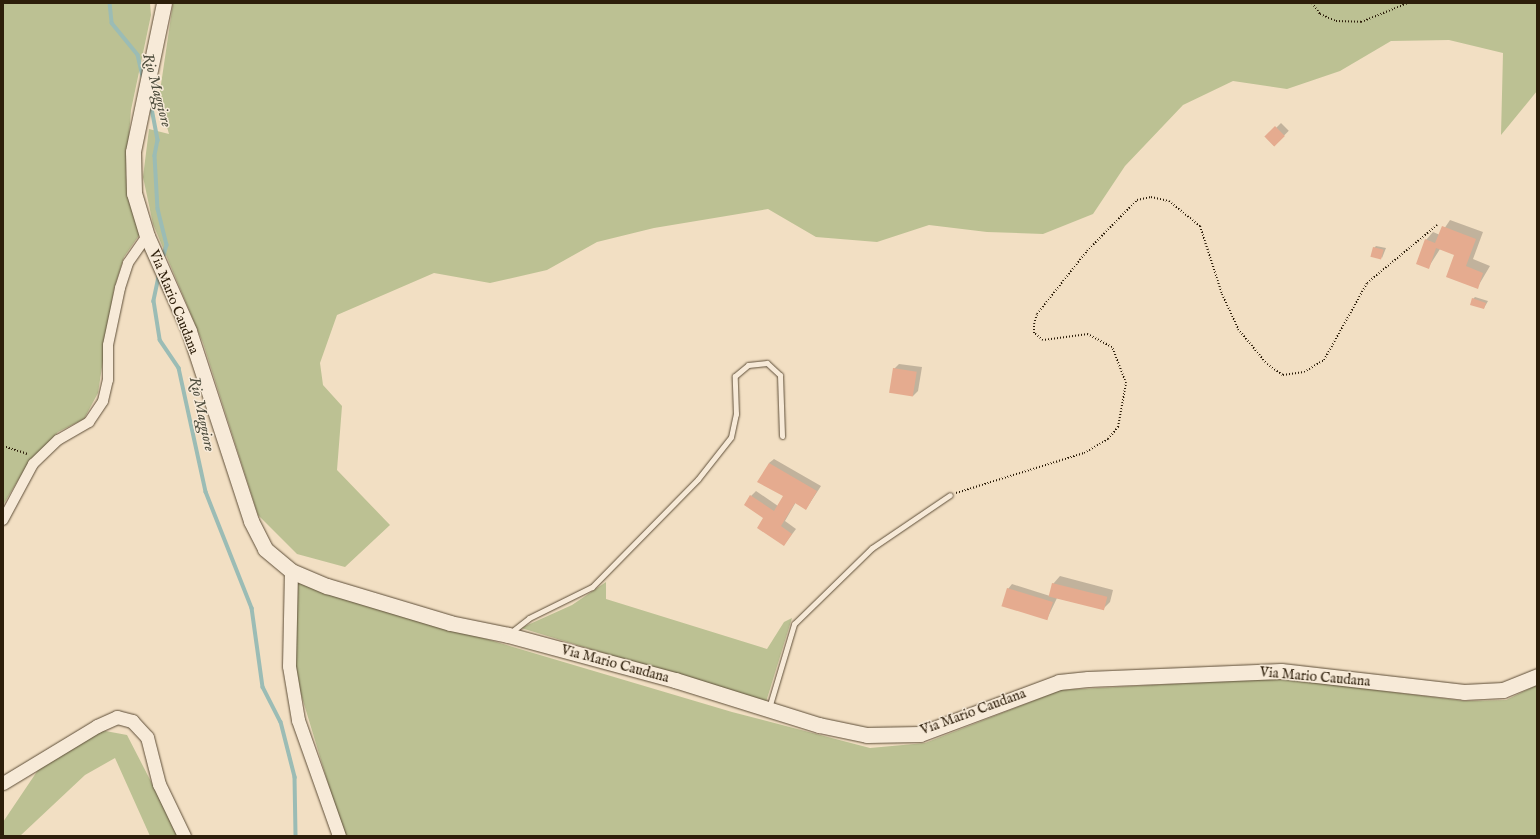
<!DOCTYPE html>
<html>
<head>
<meta charset="utf-8">
<style>
  body { margin:0 }
  #map { position:relative; width:1540px; height:839px; overflow:hidden; background:#f2dfc3; font-family:"IM FELL English",serif }
  div>[style] { position:absolute }
  [style*='--x'] { left:calc(var(--x)*1px); top:calc(var(--y)*1px); width:calc(var(--w)*1px); rotate:calc(var(--a)*1deg) }
  .green>* { inset:0; background:#bcc193 }
  .shadow>* { inset:0; background:#0003; transform-origin:0 0 }
  .stream>* { height:3.5px; margin:-1.75px; padding:0 1.75px; transform-origin:1.75px; border-radius:1.75px; background:#9bbcb5 }
  .building>* { inset:0; background:#e5ab8f; transform-origin:0 0 }
  .path>* { height:2px; margin-top:-1px; transform-origin:0; background:repeating-linear-gradient(90deg,#2d1e0a 0 1px,transparent 0 3px) }
  .roads { filter:drop-shadow(0 0 1px #5e4e38) drop-shadow(0 0 1px #5e4e38) }
  .service>* { height:5px; margin:-2.5px; padding:0 2.5px; transform-origin:2.5px; border-radius:2.5px; background:#f7ead8 }
  .minor>* { height:10px; margin:-5px; padding:0 5px; transform-origin:5px; border-radius:5px; background:#f7ead8 }
  .tertiary>* { height:13px; margin:-6.5px; padding:0 6.5px; transform-origin:6.5px; border-radius:6.5px; background:#f7ead8 }
  .secondary>* { height:15px; margin:-7.5px; padding:0 7.5px; transform-origin:7.5px; border-radius:7.5px; background:#f7ead8 }
  span { translate:-50% -50%; white-space:nowrap; text-align:center; line-height:1.15; -webkit-text-stroke:3px #f7ead8; paint-order:stroke }
  .street-label { font-size:14px; color:#2d1e0a }
  .water-label { font-size:15px; color:#4e4d3d; font-style:italic }
  .frame { position:absolute; inset:0; border:4px solid #2d1e0a; pointer-events:none }
</style>
</head>
<body>
<div id="map">
  <div class="green">
    <i style="clip-path:polygon(3px 3px,150px 3px,151px 15px,131px 110px,126px 175px,140px 234px,124px 257px,114px 289px,98px 393px,84px 419px,58px 432px,28px 464px,3px 505px)"></i>
    <i style="clip-path:polygon(173px 3px,1537px 3px,1537px 91px,1501px 135px,1503px 53px,1449px 40px,1391px 41px,1340px 71px,1287px 89px,1233px 81px,1183px 105px,1125px 166px,1093px 214px,1043px 234px,987px 232px,929px 225px,877px 242px,816px 237px,768px 209px,654px 228px,597px 242px,547px 270px,490px 283px,434px 273px,337px 315px,320px 363px,323px 385px,342px 406px,337px 470px,390px 525px,345px 567px,297px 554px,258px 515px,203px 343px,153px 224px,143px 177px,149px 129px,169px 134px,159px 98px)"></i>
    <i style="clip-path:polygon(606px 582px,606px 599px,767px 649px,784px 622px,792px 618px,766px 702px,521px 628px,572px 605px)"></i>
    <i style="clip-path:polygon(298px 583px,732px 712px,870px 748px,925px 743px,1061px 690px,1279px 678px,1465px 701px,1506px 700px,1537px 685px,1537px 836px,344px 836px,294px 671px)"></i>
    <i style="clip-path:polygon(100px 730px,127px 735px,179px 836px,150px 836px,115px 758px,85px 775px,20px 836px,3px 836px,3px 822px,40px 767px)"></i>
  </div>
  <div class="shadow">
    <i style="left:1281px;top:123px;width:11px;height:21px;rotate:45deg"></i>
    <i style="clip-path:polygon(1450px 220px,1483px 232px,1473px 259px,1490px 266px,1477px 288px,1456px 254px,1440px 249px,1428px 268px,1426px 240px,1433px 232px,1440px 235px)"></i>
    <i style="clip-path:polygon(1376px 246px,1386px 248px,1382px 258px,1374px 248px)"></i>
    <i style="clip-path:polygon(1475px 297px,1488px 301px,1484px 308px,1473px 299px)"></i>
    <i style="clip-path:polygon(899px 364px,922px 367px,918px 391px,913px 396px,894px 369px)"></i>
    <i style="clip-path:polygon(774px 459px,821px 486px,806px 509px,796px 502px,785px 521px,796px 529px,784px 545px,751px 496px,756px 491px,778px 506px,785px 495px,769px 463px)"></i>
    <i style="clip-path:polygon(1060px 576px,1113px 590px,1110px 602px,1103px 609px,1057px 598px,1047px 619px,1008px 589px,1012px 584px,1050px 596px,1053px 584px)"></i>
  </div>
  <div class="stream">
    <i style="--x:110;--y:3;--w:20;--a:84"></i>
    <i style="--x:112;--y:23;--w:41;--a:50.9"></i>
    <i style="--x:138;--y:55;--w:23;--a:77"></i>
    <i style="--x:150;--y:98;--w:43;--a:79.2"></i>
    <i style="--x:158;--y:140;--w:16;--a:101"></i>
    <i style="--x:155;--y:156;--w:53;--a:86.8"></i>
    <i style="--x:158;--y:209;--w:37;--a:76"></i>
    <i style="--x:167;--y:245;--w:15;--a:106"></i>
    <i style="--x:159;--y:277;--w:25;--a:102"></i>
    <i style="--x:154;--y:301;--w:39;--a:81"></i>
    <i style="--x:160;--y:340;--w:34;--a:56"></i>
    <i style="--x:179;--y:368;--w:127;--a:77.7"></i>
    <i style="--x:206;--y:492;--w:125;--a:68.4"></i>
    <i style="--x:252;--y:608;--w:80;--a:82.1"></i>
    <i style="--x:263;--y:687;--w:39;--a:63"></i>
    <i style="--x:281;--y:722;--w:57;--a:75.7"></i>
    <i style="--x:295;--y:777;--w:59;--a:89"></i>
  </div>
  <div class="building">
    <i style="left:1275px;top:126px;width:14px;height:15px;rotate:45deg"></i>
    <i style="clip-path:polygon(1442px 226px,1476px 239px,1466px 266px,1483px 273px,1478px 289px,1446px 277px,1454px 255px,1436px 248px,1429px 269px,1416px 264px,1425px 239px,1435px 243px)"></i>
    <i style="left:1373px;top:247px;width:11px;height:10px;rotate:15deg"></i>
    <i style="clip-path:polygon(1472px 298px,1486px 303px,1484px 309px,1470px 305px)"></i>
    <i style="left:893px;top:368px;width:24px;height:25px;rotate:9deg"></i>
    <i style="clip-path:polygon(769px 463px,817px 491px,806px 510px,795px 503px,781px 526px,792px 534px,784px 546px,757px 528px,763px 518px,744px 505px,750px 495px,774px 511px,783px 496px,757px 482px)"></i>
    <i style="left:1052px;top:583px;width:57px;height:14px;rotate:14deg"></i>
    <i style="left:1007px;top:588px;width:48px;height:19px;rotate:17deg"></i>
  </div>
  <div class="path">
    <i style="--x:1312;--y:3;--w:14;--a:54"></i>
    <i style="--x:1320;--y:14;--w:17;--a:24"></i>
    <i style="--x:1336;--y:21;--w:25;--a:2"></i>
    <i style="--x:1361;--y:22;--w:51;--a:-22"></i>
    <i style="--x:3;--y:446;--w:26;--a:18"></i>
    <i style="--x:956;--y:493;--w:134;--a:-17.4"></i>
    <i style="--x:1084;--y:453;--w:28;--a:-30"></i>
    <i style="--x:1108;--y:439;--w:16;--a:-50"></i>
    <i style="--x:1118;--y:427;--w:45;--a:-79.7"></i>
    <i style="--x:1126;--y:383;--w:39;--a:-111"></i>
    <i style="--x:1112;--y:347;--w:27;--a:-152"></i>
    <i style="--x:1088;--y:334;--w:45;--a:172.4"></i>
    <i style="--x:1043;--y:340;--w:11;--a:-142"></i>
    <i style="--x:1034;--y:333;--w:9;--a:-90"></i>
    <i style="--x:1034;--y:324;--w:10;--a:-73"></i>
    <i style="--x:1037;--y:314;--w:80;--a:-51.6"></i>
    <i style="--x:1087;--y:251;--w:71;--a:-45.6"></i>
    <i style="--x:1137;--y:200;--w:14;--a:-12"></i>
    <i style="--x:1151;--y:197;--w:18;--a:13"></i>
    <i style="--x:1169;--y:201;--w:40;--a:39"></i>
    <i style="--x:1200;--y:226;--w:71;--a:72.1"></i>
    <i style="--x:1222;--y:294;--w:38;--a:65"></i>
    <i style="--x:1238;--y:329;--w:45;--a:50.4"></i>
    <i style="--x:1267;--y:364;--w:19;--a:35"></i>
    <i style="--x:1283;--y:375;--w:21;--a:-8"></i>
    <i style="--x:1304;--y:372;--w:23;--a:-31"></i>
    <i style="--x:1324;--y:360;--w:88;--a:-60.8"></i>
    <i style="--x:1367;--y:283;--w:91;--a:-39.6"></i>
  </div>
  <div class="roads">
    <div class="service">
      <i style="--x:510;--y:633;--w:24;--a:-38"></i>
      <i style="--x:529;--y:618;--w:70;--a:-26.2"></i>
      <i style="--x:592;--y:587;--w:151;--a:-45.5"></i>
      <i style="--x:698;--y:479;--w:53;--a:-51.8"></i>
      <i style="--x:731;--y:437;--w:24;--a:-78"></i>
      <i style="--x:736;--y:414;--w:38;--a:-92"></i>
      <i style="--x:735;--y:376;--w:17;--a:-40"></i>
      <i style="--x:748;--y:365;--w:19;--a:-6"></i>
      <i style="--x:767;--y:363;--w:18;--a:43"></i>
      <i style="--x:780;--y:375;--w:61;--a:88.1"></i>
      <i style="--x:769;--y:708;--w:88;--a:-73.4"></i>
      <i style="--x:794;--y:624;--w:109;--a:-44.3"></i>
      <i style="--x:872;--y:548;--w:94;--a:-34.2"></i>
    </div>
    <div class="minor">
      <i style="--x:3;--y:520;--w:64;--a:-61.8"></i>
      <i style="--x:33;--y:464;--w:35;--a:-44"></i>
      <i style="--x:58;--y:440;--w:36;--a:-30"></i>
      <i style="--x:89;--y:422;--w:25;--a:-56"></i>
      <i style="--x:103;--y:401;--w:22;--a:-77"></i>
      <i style="--x:108;--y:380;--w:35;--a:-90"></i>
      <i style="--x:108;--y:345;--w:58;--a:-78.1"></i>
      <i style="--x:120;--y:288;--w:26;--a:-72"></i>
      <i style="--x:128;--y:263;--w:33;--a:-55"></i>
    </div>
    <div class="tertiary">
      <i style="--x:291;--y:571;--w:95;--a:91.2"></i>
      <i style="--x:289;--y:666;--w:55;--a:80.5"></i>
      <i style="--x:298;--y:720;--w:123;--a:70.5"></i>
      <i style="--x:3;--y:783;--w:110;--a:-31.2"></i>
      <i style="--x:97;--y:726;--w:22;--a:-24"></i>
      <i style="--x:117;--y:717;--w:16;--a:15"></i>
      <i style="--x:132;--y:721;--w:22;--a:47"></i>
      <i style="--x:147;--y:737;--w:49;--a:75.7"></i>
      <i style="--x:159;--y:784;--w:58;--a:64.3"></i>
    </div>
    <div class="secondary">
      <i style="--x:164;--y:3;--w:152;--a:101.8"></i>
      <i style="--x:133;--y:152;--w:41;--a:88.6"></i>
      <i style="--x:134;--y:193;--w:45;--a:73.2"></i>
      <i style="--x:147;--y:236;--w:104;--a:66.1"></i>
      <i style="--x:189;--y:331;--w:200;--a:71.9"></i>
      <i style="--x:251;--y:521;--w:31;--a:63"></i>
      <i style="--x:265;--y:549;--w:34;--a:40"></i>
      <i style="--x:291;--y:571;--w:39;--a:23"></i>
      <i style="--x:327;--y:586;--w:128;--a:16.7"></i>
      <i style="--x:450;--y:623;--w:59;--a:11.7"></i>
      <i style="--x:508;--y:635;--w:173;--a:15.1"></i>
      <i style="--x:675;--y:680;--w:151;--a:17.4"></i>
      <i style="--x:819;--y:725;--w:49;--a:11.8"></i>
      <i style="--x:867;--y:735;--w:53;--a:-1.1"></i>
      <i style="--x:920;--y:734;--w:148;--a:-20.5"></i>
      <i style="--x:1059;--y:682;--w:29;--a:-6"></i>
      <i style="--x:1088;--y:679;--w:193;--a:-2.4"></i>
      <i style="--x:1281;--y:671;--w:184;--a:6.5"></i>
      <i style="--x:1464;--y:692;--w:39;--a:-3"></i>
      <i style="--x:1503;--y:690;--w:37;--a:-22"></i>
    </div>
  </div>
  <div class="street-label">
    <span style="left:174px;top:302px;rotate:68deg">Via Mario Caudana</span>
    <span style="left:615px;top:664px;rotate:15deg">Via Mario Caudana</span>
    <span style="left:1315px;top:677px;rotate:5deg">Via Mario Caudana</span>
    <span style="left:973px;top:712px;rotate:-20deg">Via Mario Caudana</span>
  </div>
  <div class="water-label">
    <span style="left:157px;top:90px;rotate:75deg">Rio Maggiore</span>
    <span style="left:202px;top:414px;rotate:78deg">Rio Maggiore</span>
  </div>
  <div class="frame"></div>
</div>
</body>
</html>
